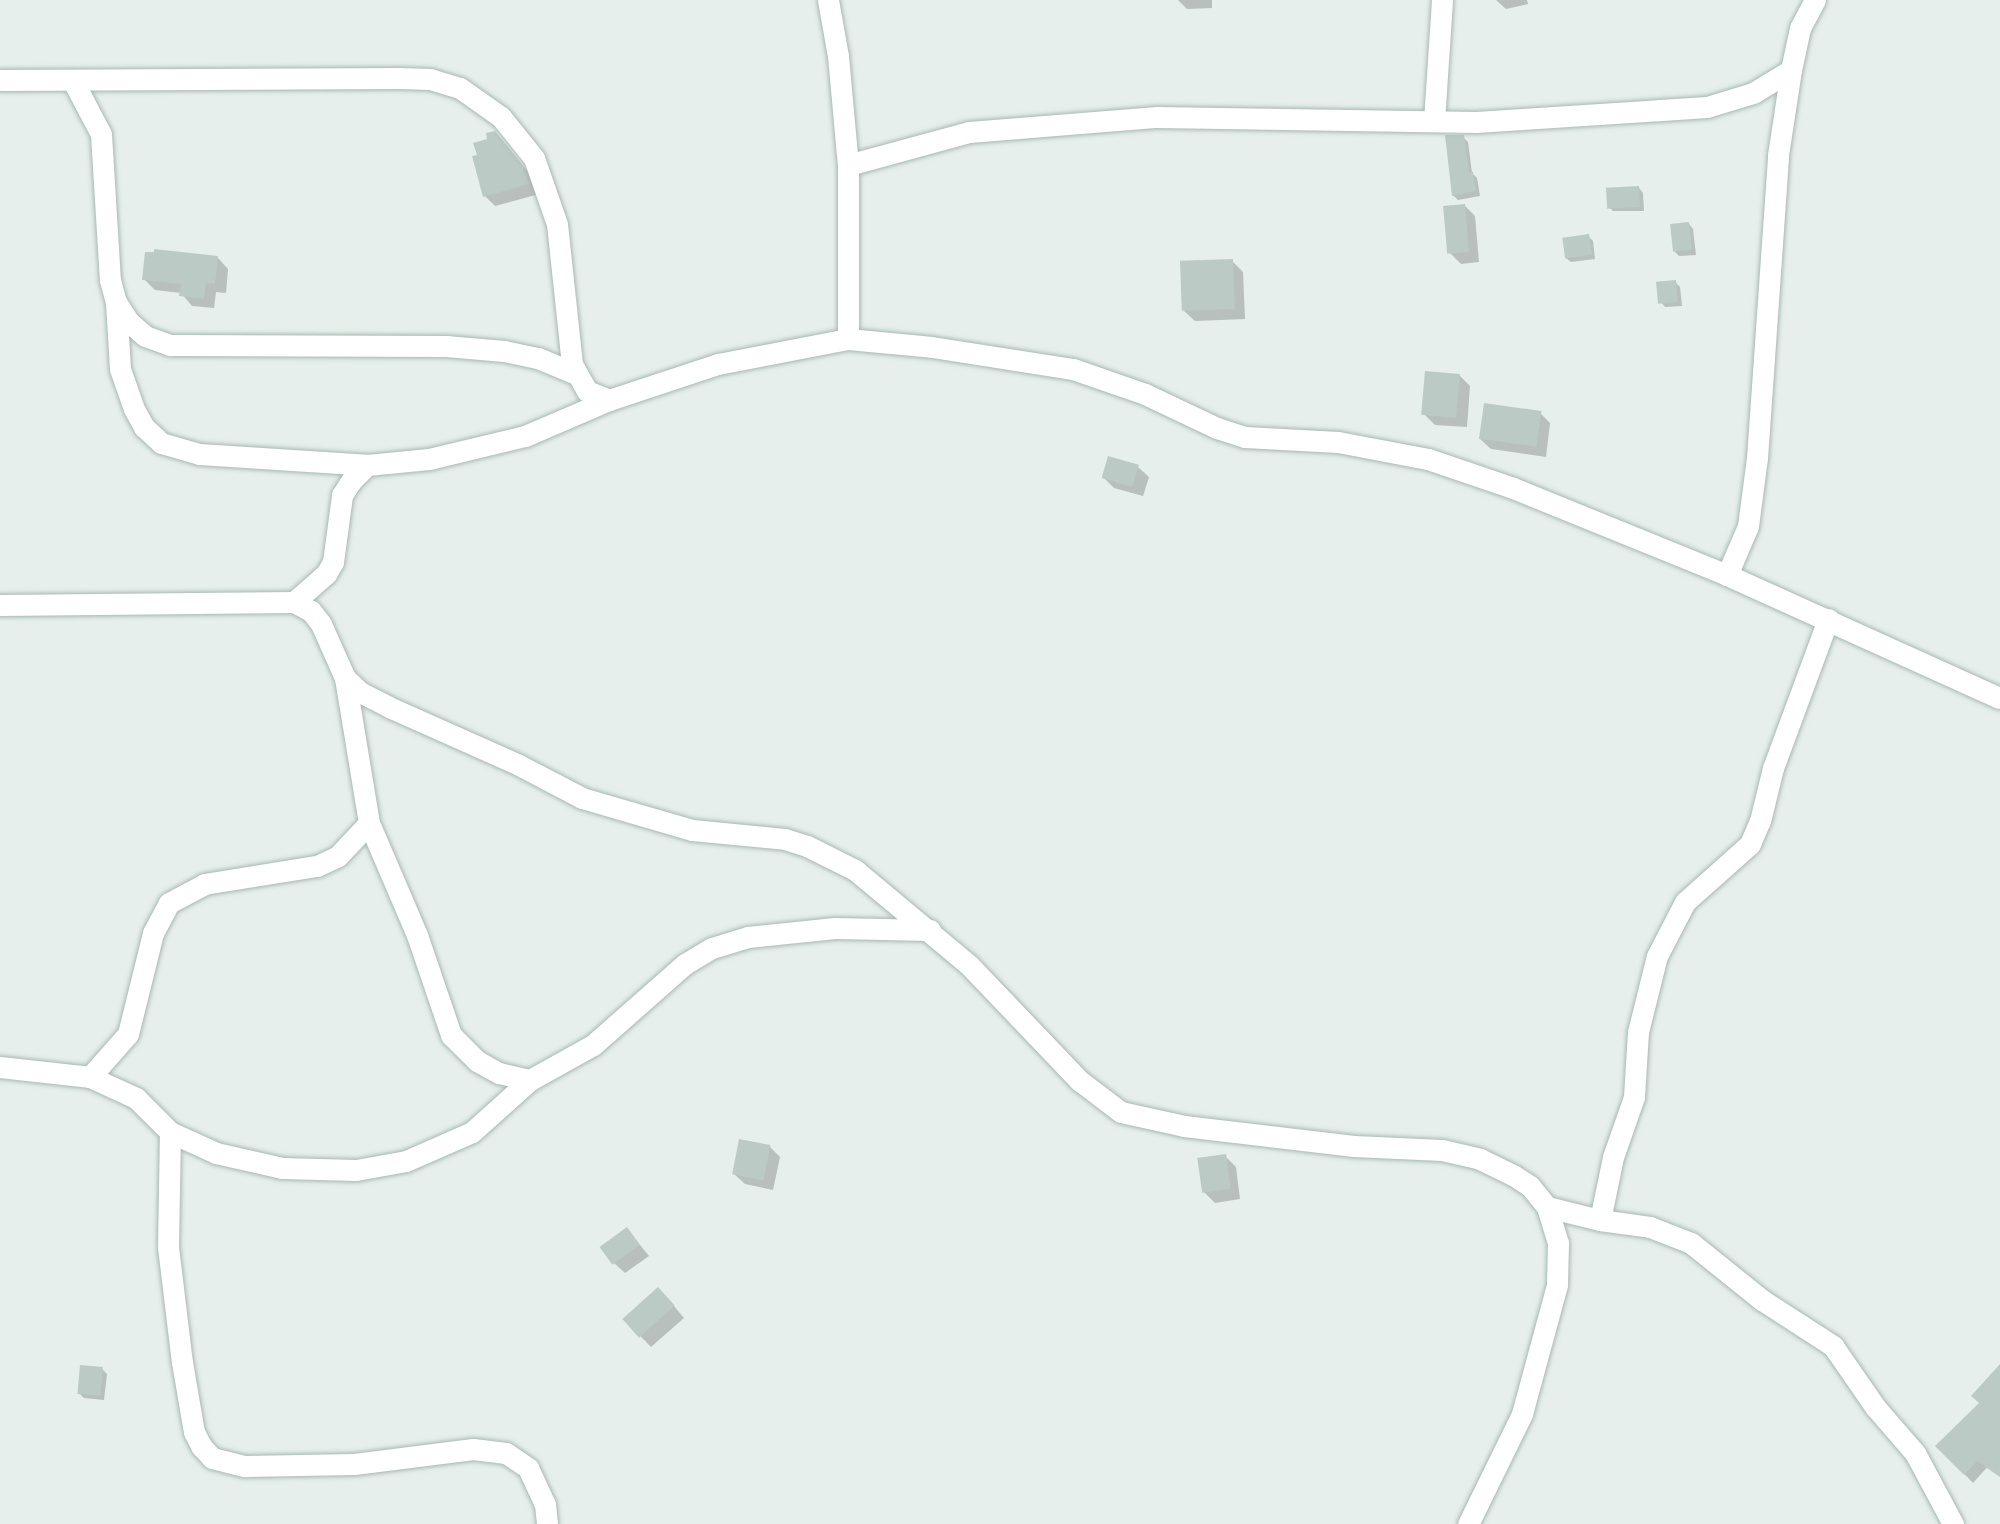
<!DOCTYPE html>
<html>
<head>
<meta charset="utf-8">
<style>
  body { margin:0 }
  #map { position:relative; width:2000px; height:1524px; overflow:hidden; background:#e6efeb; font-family:Karla,sans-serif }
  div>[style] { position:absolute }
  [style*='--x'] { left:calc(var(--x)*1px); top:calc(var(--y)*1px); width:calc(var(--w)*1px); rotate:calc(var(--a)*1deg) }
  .shadow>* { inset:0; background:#0003 }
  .building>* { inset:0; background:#bbcac4; transform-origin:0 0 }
  .roads { filter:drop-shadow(0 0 2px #a8b8b2) drop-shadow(0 0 2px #a8b8b2) }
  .street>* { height:21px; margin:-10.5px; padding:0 10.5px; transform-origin:10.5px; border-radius:10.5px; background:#fff }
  span { translate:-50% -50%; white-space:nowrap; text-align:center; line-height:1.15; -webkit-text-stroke:5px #f7fbf9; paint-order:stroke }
</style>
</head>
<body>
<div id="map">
  <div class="shadow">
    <i style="clip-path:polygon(1178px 0,1212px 0,1212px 8px,1187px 9px)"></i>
    <i style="clip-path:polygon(1496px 0,1527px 0,1528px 4px,1506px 9px)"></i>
    <i style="clip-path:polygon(495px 132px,532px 177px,539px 194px,495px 206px,485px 196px,479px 156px)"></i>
    <i style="clip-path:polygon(1463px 137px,1468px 142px,1472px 173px,1477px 178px,1480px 196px,1458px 200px,1453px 195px)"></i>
    <i style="clip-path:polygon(1639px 188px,1643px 193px,1644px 211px,1613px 211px,1608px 206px)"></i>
    <i style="clip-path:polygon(1464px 205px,1475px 216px,1479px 262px,1461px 264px,1450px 253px)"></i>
    <i style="clip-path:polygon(1689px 224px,1693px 229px,1696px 255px,1679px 256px,1675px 252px)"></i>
    <i style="clip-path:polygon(1588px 236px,1593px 241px,1595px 259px,1571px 262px,1566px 258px)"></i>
    <i style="clip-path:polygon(218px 258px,228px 269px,226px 293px,216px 292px,214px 308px,192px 306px,181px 293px,155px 290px,144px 279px)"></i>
    <i style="clip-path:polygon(1232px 261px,1243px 272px,1245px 319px,1195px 321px,1184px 311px)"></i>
    <i style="clip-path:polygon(1675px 282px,1680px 287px,1682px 306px,1665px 307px,1661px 302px)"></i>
    <i style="clip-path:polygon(1459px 375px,1470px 386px,1467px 427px,1435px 425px,1424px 414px)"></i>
    <i style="clip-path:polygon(1540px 413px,1550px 423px,1546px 457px,1491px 449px,1480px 439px)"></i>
    <i style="clip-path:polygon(1138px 467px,1149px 477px,1143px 496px,1114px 488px,1104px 478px)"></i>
    <i style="clip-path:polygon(769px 1146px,780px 1157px,773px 1190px,745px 1184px,734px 1174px)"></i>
    <i style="clip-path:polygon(1225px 1156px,1236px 1167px,1240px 1199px,1215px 1203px,1204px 1192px)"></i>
    <i style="clip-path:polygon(627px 1229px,649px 1256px,625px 1273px,614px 1263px)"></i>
    <i style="clip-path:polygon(669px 1300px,684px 1318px,651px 1347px,625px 1320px)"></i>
    <i style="clip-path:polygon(2000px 1367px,2000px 1453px,1973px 1483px,1937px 1446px,1981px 1403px)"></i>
    <i style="clip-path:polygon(102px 1369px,107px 1374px,104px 1400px,84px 1398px,79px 1393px)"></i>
  </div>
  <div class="building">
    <i style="clip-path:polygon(495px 131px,522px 164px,529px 184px,483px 197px,472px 156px,477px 155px,473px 143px,487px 139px,486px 133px)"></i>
    <i style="clip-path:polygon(1445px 135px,1464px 135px,1469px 172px,1473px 172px,1476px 191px,1452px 196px)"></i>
    <i style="left:1639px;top:186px;width:21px;height:33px;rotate:87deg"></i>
    <i style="left:1465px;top:204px;width:48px;height:22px;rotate:85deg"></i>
    <i style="left:1689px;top:222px;width:28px;height:19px;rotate:84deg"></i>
    <i style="left:1589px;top:234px;width:21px;height:27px;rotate:82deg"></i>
    <i style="clip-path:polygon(154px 249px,218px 256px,215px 284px,206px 283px,204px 299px,179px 296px,181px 284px,142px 280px,145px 252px,154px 252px)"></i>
    <i style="left:1233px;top:259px;width:50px;height:53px;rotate:88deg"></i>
    <i style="left:1676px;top:280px;width:22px;height:20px;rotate:85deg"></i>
    <i style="left:1425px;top:371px;width:35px;height:44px;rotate:5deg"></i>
    <i style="left:1484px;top:403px;width:58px;height:36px;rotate:8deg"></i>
    <i style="left:1108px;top:456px;width:32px;height:23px;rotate:16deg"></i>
    <i style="left:739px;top:1139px;width:32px;height:36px;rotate:11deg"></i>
    <i style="left:1226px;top:1154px;width:35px;height:29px;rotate:82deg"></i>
    <i style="left:627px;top:1227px;width:22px;height:34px;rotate:54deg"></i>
    <i style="left:658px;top:1287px;width:25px;height:48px;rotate:48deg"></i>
    <i style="clip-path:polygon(2000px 1364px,2000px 1477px,1977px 1461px,1964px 1475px,1935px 1446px,1979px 1403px,1971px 1396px)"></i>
    <i style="left:80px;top:1365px;width:23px;height:29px;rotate:5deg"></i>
  </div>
  <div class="roads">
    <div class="street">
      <i style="--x:828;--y:0;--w:57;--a:79.9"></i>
      <i style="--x:838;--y:56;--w:109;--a:84.8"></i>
      <i style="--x:848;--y:165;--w:174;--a:90"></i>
      <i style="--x:0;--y:80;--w:399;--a:-0.3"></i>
      <i style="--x:399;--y:78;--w:31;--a:2"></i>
      <i style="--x:430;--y:79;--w:31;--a:17"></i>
      <i style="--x:460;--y:88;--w:50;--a:35.3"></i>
      <i style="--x:501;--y:117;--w:53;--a:51.2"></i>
      <i style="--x:534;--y:158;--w:70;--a:70.8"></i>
      <i style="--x:557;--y:224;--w:141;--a:83.9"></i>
      <i style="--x:572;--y:364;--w:31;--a:61"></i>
      <i style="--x:587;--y:391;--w:24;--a:22"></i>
      <i style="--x:73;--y:81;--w:60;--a:62.2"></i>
      <i style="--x:101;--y:134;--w:146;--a:86.5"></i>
      <i style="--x:110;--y:280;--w:23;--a:75"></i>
      <i style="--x:116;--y:302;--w:24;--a:57"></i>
      <i style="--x:129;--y:322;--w:21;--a:41"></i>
      <i style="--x:145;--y:336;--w:27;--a:20"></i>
      <i style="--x:170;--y:345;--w:276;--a:0.2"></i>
      <i style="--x:446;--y:346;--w:58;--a:4.9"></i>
      <i style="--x:504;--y:351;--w:35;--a:12"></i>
      <i style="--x:538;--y:358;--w:41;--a:22.8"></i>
      <i style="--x:1434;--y:121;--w:121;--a:-86.2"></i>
      <i style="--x:848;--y:165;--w:125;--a:-15.3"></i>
      <i style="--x:969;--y:132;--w:189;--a:-4.6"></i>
      <i style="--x:1157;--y:117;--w:319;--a:0.9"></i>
      <i style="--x:1476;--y:122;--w:231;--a:-3.7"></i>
      <i style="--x:1707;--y:107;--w:48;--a:-16.9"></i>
      <i style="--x:1753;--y:93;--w:44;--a:-31.2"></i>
      <i style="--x:116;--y:302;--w:67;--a:86.6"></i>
      <i style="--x:120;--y:369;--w:42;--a:70.7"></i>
      <i style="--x:134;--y:409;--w:21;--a:61"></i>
      <i style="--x:144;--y:427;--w:23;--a:43"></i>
      <i style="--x:161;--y:443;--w:40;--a:16"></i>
      <i style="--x:199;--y:454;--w:168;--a:3.7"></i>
      <i style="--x:367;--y:465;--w:62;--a:-5.5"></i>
      <i style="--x:429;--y:459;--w:99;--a:-13.5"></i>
      <i style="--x:525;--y:436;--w:91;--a:-23.2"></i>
      <i style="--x:609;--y:400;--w:115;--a:-18.3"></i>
      <i style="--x:718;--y:364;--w:132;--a:-10.9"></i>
      <i style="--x:848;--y:339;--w:84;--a:5.4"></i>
      <i style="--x:932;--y:347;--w:143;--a:8.9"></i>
      <i style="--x:1073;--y:369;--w:76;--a:19.1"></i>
      <i style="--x:1145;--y:394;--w:80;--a:25.3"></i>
      <i style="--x:1217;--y:428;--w:29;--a:18"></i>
      <i style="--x:1245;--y:437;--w:93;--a:3.1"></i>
      <i style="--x:1338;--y:442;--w:92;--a:10.7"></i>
      <i style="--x:1428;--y:459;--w:90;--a:18.8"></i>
      <i style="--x:1513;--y:488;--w:231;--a:22.1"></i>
      <i style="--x:1727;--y:575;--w:299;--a:24.3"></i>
      <i style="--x:1727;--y:575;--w:53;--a:-66.8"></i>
      <i style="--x:1748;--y:526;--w:69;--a:-82.5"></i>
      <i style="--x:1757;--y:458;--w:304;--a:-86"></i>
      <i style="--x:1778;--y:155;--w:86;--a:-81.3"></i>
      <i style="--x:1791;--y:70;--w:43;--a:-77.9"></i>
      <i style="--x:1800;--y:28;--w:32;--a:-62"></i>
      <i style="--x:294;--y:602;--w:43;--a:-41.2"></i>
      <i style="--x:326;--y:574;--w:14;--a:-60"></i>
      <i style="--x:333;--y:562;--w:68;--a:-82.3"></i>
      <i style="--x:342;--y:495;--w:17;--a:-57"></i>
      <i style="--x:351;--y:481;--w:23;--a:-45"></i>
      <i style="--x:0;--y:605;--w:294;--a:-0.6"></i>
      <i style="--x:294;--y:602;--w:19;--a:28"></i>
      <i style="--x:311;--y:611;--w:16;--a:52"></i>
      <i style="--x:321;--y:624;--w:59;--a:66"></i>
      <i style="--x:345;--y:678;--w:21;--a:43"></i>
      <i style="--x:360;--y:692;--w:33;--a:27"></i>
      <i style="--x:389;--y:707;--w:142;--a:24"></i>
      <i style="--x:519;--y:765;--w:71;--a:27.6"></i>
      <i style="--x:582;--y:798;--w:115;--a:16.2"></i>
      <i style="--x:692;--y:830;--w:93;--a:5.5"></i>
      <i style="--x:785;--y:839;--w:23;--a:18"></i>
      <i style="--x:807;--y:846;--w:54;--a:26.6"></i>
      <i style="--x:855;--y:870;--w:148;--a:39.8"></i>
      <i style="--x:969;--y:965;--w:161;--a:46.3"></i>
      <i style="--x:1080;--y:1081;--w:51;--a:37.1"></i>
      <i style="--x:1121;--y:1112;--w:65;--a:12.5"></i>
      <i style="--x:1184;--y:1126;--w:171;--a:6.7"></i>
      <i style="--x:1354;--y:1146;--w:88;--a:2.6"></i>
      <i style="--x:1442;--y:1150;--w:39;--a:13"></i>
      <i style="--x:1480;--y:1159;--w:37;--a:26"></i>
      <i style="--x:1513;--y:1175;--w:20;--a:33"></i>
      <i style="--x:1530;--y:1186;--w:27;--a:51"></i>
      <i style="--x:1547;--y:1207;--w:38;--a:73"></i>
      <i style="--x:1558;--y:1243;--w:42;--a:91.4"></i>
      <i style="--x:1557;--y:1285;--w:134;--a:105.2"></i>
      <i style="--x:1522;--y:1414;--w:123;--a:116.1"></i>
      <i style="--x:345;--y:678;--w:147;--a:80.6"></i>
      <i style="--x:369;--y:823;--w:122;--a:66.8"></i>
      <i style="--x:417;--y:935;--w:106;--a:71.2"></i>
      <i style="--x:451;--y:1035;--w:37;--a:45"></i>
      <i style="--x:477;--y:1061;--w:25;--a:29"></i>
      <i style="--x:499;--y:1073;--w:32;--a:13"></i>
      <i style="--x:0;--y:1067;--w:91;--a:6.3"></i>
      <i style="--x:90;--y:1077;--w:51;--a:24.5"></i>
      <i style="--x:136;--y:1098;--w:48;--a:45"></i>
      <i style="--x:170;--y:1132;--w:51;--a:24.5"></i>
      <i style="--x:216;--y:1153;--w:68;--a:12.8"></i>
      <i style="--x:282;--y:1168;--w:74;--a:1.5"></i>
      <i style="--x:356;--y:1170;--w:51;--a:-10.2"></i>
      <i style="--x:406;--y:1161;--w:72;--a:-23.7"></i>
      <i style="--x:472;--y:1132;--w:78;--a:-41.9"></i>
      <i style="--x:530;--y:1080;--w:72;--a:-29.1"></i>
      <i style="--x:593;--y:1045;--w:123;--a:-41.4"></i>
      <i style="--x:685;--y:964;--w:31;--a:-31"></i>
      <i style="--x:712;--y:948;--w:38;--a:-17"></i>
      <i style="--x:748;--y:937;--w:87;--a:-5.9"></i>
      <i style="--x:835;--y:928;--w:95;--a:1.2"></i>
      <i style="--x:90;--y:1077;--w:57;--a:-48.5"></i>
      <i style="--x:128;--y:1034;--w:104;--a:-76.1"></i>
      <i style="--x:153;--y:933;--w:34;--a:-62"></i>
      <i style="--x:169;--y:903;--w:40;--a:-28"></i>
      <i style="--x:204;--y:884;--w:114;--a:-9.1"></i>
      <i style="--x:317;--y:866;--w:23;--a:-25"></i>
      <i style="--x:338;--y:856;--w:45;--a:-46.8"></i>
      <i style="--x:170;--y:1132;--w:115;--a:91"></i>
      <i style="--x:168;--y:1247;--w:116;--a:83.1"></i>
      <i style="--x:182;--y:1362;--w:71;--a:80.3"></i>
      <i style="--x:194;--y:1432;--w:16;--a:63"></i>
      <i style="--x:201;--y:1446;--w:16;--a:47"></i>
      <i style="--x:212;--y:1458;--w:34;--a:14"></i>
      <i style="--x:245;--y:1466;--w:109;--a:-1.1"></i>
      <i style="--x:354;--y:1464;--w:120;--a:-7.2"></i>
      <i style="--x:473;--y:1449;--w:33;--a:7"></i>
      <i style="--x:506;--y:1453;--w:27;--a:34"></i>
      <i style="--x:528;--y:1468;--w:40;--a:65"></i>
      <i style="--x:545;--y:1504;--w:20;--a:84"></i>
      <i style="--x:1547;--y:1207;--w:55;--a:13.8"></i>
      <i style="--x:1600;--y:1220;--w:50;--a:8"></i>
      <i style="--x:1650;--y:1227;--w:44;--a:21.3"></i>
      <i style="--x:1691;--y:1243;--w:91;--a:38.8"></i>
      <i style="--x:1762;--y:1300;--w:85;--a:32.9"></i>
      <i style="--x:1833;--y:1346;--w:75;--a:55.3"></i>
      <i style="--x:1876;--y:1408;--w:60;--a:49.1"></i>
      <i style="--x:1915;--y:1453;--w:81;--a:61.8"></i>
      <i style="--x:1600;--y:1220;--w:64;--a:-78.3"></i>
      <i style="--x:1613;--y:1157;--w:64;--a:-70.7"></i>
      <i style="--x:1634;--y:1097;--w:65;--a:-86.5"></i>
      <i style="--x:1638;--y:1032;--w:78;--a:-76"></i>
      <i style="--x:1657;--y:956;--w:61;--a:-62.6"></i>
      <i style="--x:1685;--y:902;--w:87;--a:-41.7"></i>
      <i style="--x:1750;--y:844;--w:25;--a:-67"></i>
      <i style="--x:1760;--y:821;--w:55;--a:-76.2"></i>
      <i style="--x:1773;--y:768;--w:159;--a:-69.7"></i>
    </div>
  </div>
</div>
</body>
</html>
